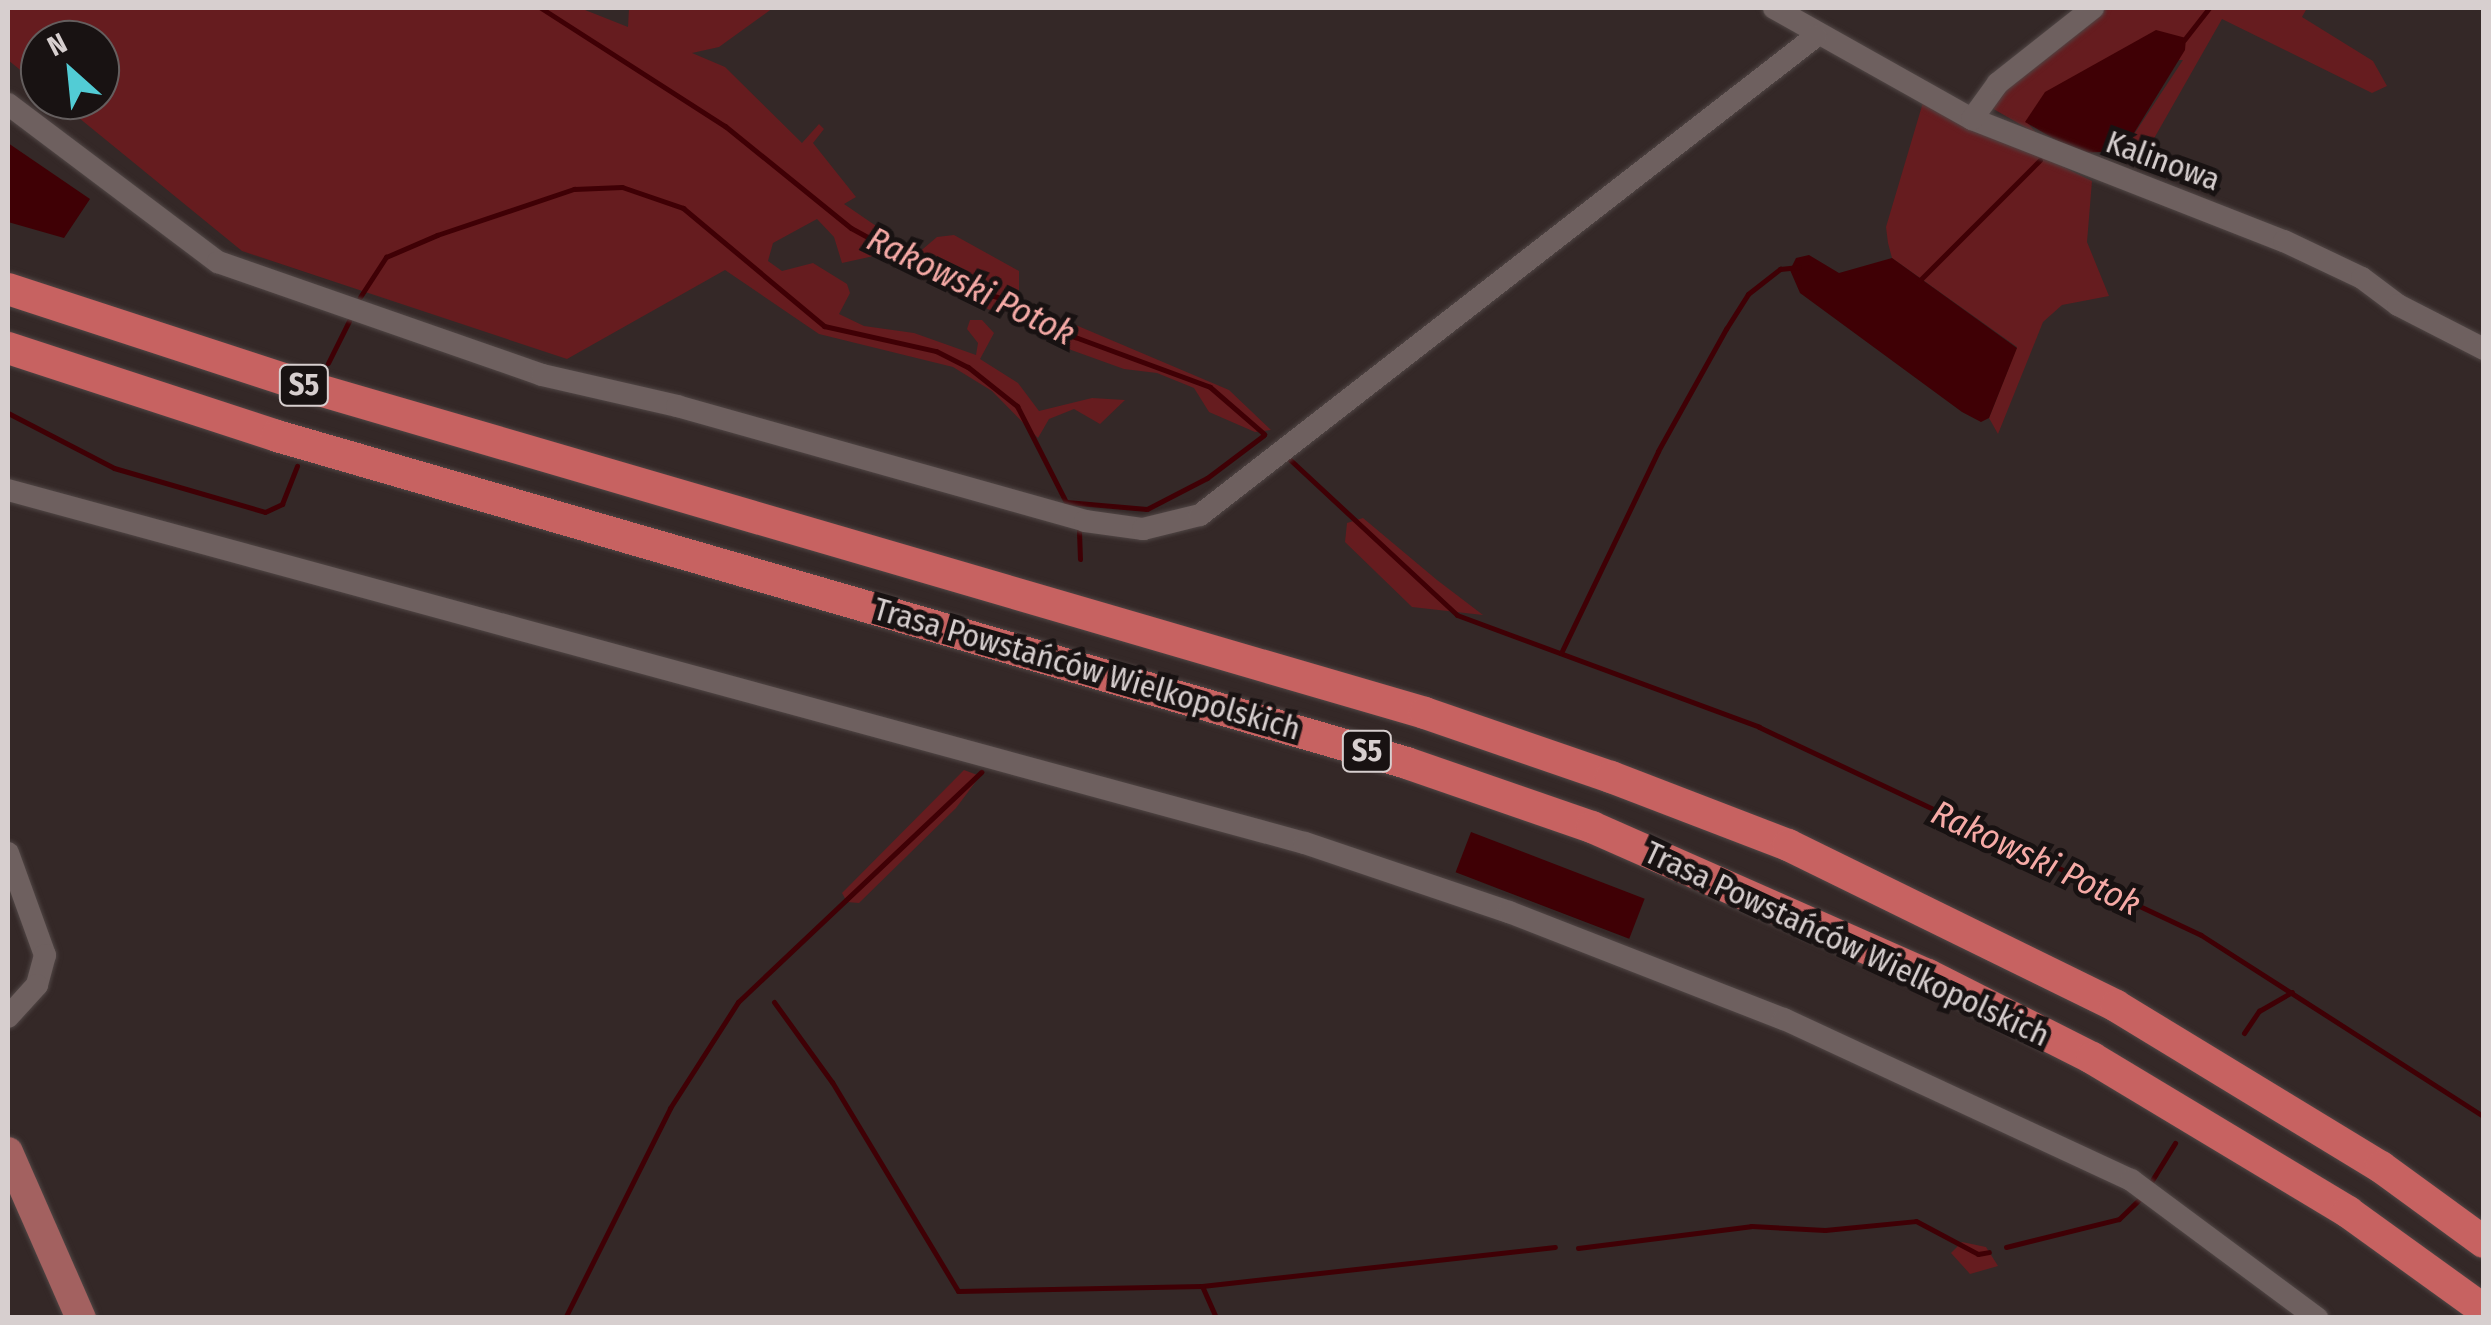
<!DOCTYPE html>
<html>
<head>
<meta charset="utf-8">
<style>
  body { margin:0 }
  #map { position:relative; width:2491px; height:1325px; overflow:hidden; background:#342827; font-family:"Fira Sans Condensed",sans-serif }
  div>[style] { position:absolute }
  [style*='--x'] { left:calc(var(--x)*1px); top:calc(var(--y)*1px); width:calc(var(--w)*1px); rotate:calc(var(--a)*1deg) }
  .green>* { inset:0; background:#661c1f }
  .water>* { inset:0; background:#3f0005; transform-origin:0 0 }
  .stream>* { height:5px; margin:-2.5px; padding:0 2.5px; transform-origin:2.5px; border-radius:2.5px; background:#3f0005 }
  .roads { filter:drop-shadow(0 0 2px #504645) drop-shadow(0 0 2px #504645) }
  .minor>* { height:22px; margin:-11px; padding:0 11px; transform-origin:11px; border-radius:11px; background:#6e605f }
  .major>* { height:30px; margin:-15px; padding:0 15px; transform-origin:15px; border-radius:15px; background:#a36160 }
  .highway>* { height:32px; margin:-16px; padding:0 16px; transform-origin:16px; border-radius:16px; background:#c76261 }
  span { translate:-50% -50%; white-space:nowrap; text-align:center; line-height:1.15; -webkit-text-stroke:10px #181212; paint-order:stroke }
  .shield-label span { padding:2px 8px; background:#181212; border:2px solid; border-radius:8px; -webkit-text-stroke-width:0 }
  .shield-label { font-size:30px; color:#d7cfcf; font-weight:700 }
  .street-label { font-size:32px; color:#d7cfcf }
  .water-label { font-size:35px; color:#f6aaa6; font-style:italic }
  .frame { position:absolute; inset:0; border:10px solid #d7cfcf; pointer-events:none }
  .north { position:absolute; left:20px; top:20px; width:100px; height:100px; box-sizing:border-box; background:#181212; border:2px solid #645e5e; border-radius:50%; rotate:333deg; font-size:28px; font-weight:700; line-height:40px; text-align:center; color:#d7cfcf }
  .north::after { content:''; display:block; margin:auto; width:35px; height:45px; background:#52ccd5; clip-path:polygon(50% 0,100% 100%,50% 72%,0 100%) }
</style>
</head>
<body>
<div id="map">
  <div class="green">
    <i style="clip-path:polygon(8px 8px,580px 8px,628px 27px,629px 8px,773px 8px,719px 47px,692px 53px,725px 67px,802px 143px,819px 124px,824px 129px,813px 143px,856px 197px,844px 204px,917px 254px,937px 237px,954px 235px,1019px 271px,1019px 295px,1008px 310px,996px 313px,959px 295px,951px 272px,922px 280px,883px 254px,842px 263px,834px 237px,817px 219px,773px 243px,768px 261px,782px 271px,813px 263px,847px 284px,850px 293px,839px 314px,864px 326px,914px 333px,976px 355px,978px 343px,967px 329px,970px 320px,982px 320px,994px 333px,980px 359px,1018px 383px,1039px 411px,1092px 398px,1125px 400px,1100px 424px,1074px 409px,1049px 419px,1038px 438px,992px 391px,953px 367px,819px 334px,725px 270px,567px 359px,242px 251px,57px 100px,100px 100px,100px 40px,40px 40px,40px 86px,8px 60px)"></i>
    <i style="clip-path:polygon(2106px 8px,2307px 8px,2302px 17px,2373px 61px,2387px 86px,2372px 93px,2222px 19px,2144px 156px,2123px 151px,2183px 60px,2111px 61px,2026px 121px,2037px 134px,1990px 107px,2006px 83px)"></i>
    <i style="clip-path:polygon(1924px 99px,2092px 181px,2087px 242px,2109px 296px,2062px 305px,2043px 322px,1998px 434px,1989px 418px,2017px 347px,1892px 258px,1888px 243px,1886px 227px)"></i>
    <i style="clip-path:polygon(1045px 312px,1229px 390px,1271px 430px,1255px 432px,1209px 412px,1194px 388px,1157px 373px,1124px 369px,1049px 342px,1031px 326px)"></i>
    <i style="clip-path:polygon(1363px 518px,1437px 580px,1483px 615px,1412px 607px,1345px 542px,1347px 523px)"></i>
    <i style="clip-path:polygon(964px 770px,980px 776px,956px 808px,859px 903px,847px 902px,842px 893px)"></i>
    <i style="clip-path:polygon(1962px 1242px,1986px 1247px,1998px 1266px,1970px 1274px,1951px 1253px)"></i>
  </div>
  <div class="water">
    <i style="clip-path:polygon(2156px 30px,2186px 38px,2185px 50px,2123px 151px,2078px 153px,2025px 122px,2045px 92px)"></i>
    <i style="clip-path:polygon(8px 143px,90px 199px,64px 238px,8px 222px)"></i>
    <i style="clip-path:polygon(1809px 255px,1839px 273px,1892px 258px,2017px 348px,1989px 418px,1981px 422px,1962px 412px,1800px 293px,1790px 270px,1796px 258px)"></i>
    <i style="left:1471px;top:832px;width:186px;height:43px;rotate:21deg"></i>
  </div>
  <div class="stream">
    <i style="--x:541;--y:8;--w:219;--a:32.7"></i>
    <i style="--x:725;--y:126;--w:162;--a:39"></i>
    <i style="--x:851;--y:228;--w:119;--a:28.7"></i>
    <i style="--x:955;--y:285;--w:55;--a:15.8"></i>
    <i style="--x:1008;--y:300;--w:77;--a:28.9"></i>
    <i style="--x:1075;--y:337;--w:144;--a:20.3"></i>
    <i style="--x:1210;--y:387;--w:72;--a:41"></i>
    <i style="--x:2184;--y:40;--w:41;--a:-52"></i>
    <i style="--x:1919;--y:281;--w:171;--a:-45"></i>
    <i style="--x:360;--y:297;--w:48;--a:-57"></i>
    <i style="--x:386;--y:257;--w:56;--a:-23.3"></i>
    <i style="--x:437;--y:235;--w:145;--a:-18.6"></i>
    <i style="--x:574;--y:189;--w:48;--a:-2.4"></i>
    <i style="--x:622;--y:187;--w:65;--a:19"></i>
    <i style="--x:683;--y:208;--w:184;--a:39.9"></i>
    <i style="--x:824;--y:326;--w:115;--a:12.6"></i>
    <i style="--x:936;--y:351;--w:36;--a:27"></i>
    <i style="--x:968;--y:367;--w:63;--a:38.5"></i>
    <i style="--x:1017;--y:406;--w:108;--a:63"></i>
    <i style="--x:1066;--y:502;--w:81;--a:4.9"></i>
    <i style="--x:1147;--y:509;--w:68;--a:-27.3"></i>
    <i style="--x:1207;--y:478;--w:71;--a:-37"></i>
    <i style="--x:328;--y:363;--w:47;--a:-63.4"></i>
    <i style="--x:8;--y:413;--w:119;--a:27.4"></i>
    <i style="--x:114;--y:468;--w:157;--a:16.2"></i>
    <i style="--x:265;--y:512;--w:19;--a:-25"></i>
    <i style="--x:282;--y:504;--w:41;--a:-68.5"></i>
    <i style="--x:1285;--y:455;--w:235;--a:42.9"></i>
    <i style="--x:1457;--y:615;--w:322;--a:20.3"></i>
    <i style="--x:1759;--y:727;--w:488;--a:25.2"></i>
    <i style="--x:2201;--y:935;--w:336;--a:32.7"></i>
    <i style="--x:1079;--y:531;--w:28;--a:88"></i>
    <i style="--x:1561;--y:653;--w:224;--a:-64.3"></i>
    <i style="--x:1658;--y:451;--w:140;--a:-60.9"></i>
    <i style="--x:1726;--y:329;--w:41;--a:-57.8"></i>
    <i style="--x:1748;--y:294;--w:41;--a:-38"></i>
    <i style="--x:1780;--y:269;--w:19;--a:-6"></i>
    <i style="--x:774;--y:1002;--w:99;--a:54.1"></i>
    <i style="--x:832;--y:1082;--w:244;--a:58.9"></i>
    <i style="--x:958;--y:1291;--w:244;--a:-1.2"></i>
    <i style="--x:1202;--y:1286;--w:355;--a:-6.3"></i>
    <i style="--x:2244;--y:1033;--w:27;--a:-56"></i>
    <i style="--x:2259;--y:1011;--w:38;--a:-30"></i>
    <i style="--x:2151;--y:1182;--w:46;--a:-58.4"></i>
    <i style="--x:2006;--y:1247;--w:116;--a:-13.9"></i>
    <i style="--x:2119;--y:1219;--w:30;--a:-44"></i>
    <i style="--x:1578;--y:1248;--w:174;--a:-7.2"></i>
    <i style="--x:1751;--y:1226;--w:74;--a:3.1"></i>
    <i style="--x:1825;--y:1230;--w:91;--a:-5.6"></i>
    <i style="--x:1916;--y:1221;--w:70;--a:28"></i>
    <i style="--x:1978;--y:1254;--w:11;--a:-10"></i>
    <i style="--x:1202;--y:1286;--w:35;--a:66"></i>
    <i style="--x:565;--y:1318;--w:235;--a:-63.4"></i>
    <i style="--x:670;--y:1108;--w:126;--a:-57.3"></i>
    <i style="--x:738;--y:1002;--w:335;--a:-43.4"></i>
  </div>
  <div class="roads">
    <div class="minor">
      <i style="--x:1774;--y:8;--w:227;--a:29.3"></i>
      <i style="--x:1972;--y:119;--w:335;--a:21.4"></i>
      <i style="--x:2284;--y:241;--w:86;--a:25.4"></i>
      <i style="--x:2362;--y:278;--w:45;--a:36.9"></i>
      <i style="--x:2398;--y:305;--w:97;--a:27.1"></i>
      <i style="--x:8;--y:104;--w:263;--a:37"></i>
      <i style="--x:218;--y:262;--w:343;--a:19.2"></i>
      <i style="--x:542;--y:375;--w:139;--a:12.9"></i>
      <i style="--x:677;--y:406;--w:424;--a:15.7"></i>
      <i style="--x:1085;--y:521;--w:59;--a:7.9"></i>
      <i style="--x:1143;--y:529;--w:59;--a:-13.8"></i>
      <i style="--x:1200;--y:515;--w:780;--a:-37.87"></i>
      <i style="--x:1972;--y:119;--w:44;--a:-54.2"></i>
      <i style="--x:1998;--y:83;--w:121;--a:-38.3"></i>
      <i style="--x:8;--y:490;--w:1344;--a:15.23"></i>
      <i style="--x:1305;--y:843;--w:215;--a:18.7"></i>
      <i style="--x:1509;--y:912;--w:295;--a:21.3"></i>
      <i style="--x:1784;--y:1019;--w:383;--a:24.9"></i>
      <i style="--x:2131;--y:1180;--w:232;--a:36.6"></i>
      <i style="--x:8;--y:853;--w:109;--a:70.1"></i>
      <i style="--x:45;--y:955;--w:31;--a:105"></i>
      <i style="--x:37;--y:985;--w:43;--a:132.2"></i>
    </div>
    <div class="major">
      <i style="--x:8;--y:1152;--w:181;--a:66.3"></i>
    </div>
    <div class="highway">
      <i style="--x:8;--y:289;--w:302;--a:18.1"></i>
      <i style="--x:295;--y:383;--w:1177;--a:16.28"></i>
      <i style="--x:1425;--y:713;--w:197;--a:19"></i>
      <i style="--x:1611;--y:777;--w:190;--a:21"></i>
      <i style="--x:1788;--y:845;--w:365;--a:26.1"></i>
      <i style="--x:2116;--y:1006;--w:310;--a:31.3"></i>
      <i style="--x:2381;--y:1167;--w:127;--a:36.1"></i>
      <i style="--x:8;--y:348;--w:283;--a:18.1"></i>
      <i style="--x:277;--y:436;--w:1176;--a:16.14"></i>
      <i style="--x:1407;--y:763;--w:196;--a:19.1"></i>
      <i style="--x:1592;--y:827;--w:367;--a:23.8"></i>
      <i style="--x:1928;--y:975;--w:184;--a:26.8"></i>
      <i style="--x:2092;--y:1058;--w:299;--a:31"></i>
      <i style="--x:2348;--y:1212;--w:168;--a:35.8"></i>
    </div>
  </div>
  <div class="shield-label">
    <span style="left:304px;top:385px">S5</span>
    <span style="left:1367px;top:751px">S5</span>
  </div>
  <div class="street-label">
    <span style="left:2163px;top:161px;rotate:20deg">Kalinowa</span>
    <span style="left:1087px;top:669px;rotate:16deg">Trasa Powstańców Wielkopolskich</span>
    <span style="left:1847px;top:944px;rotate:25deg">Trasa Powstańców Wielkopolskich</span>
  </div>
  <div class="water-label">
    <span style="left:971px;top:286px;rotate:26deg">Rakowski Potok</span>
    <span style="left:2036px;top:858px;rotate:25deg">Rakowski Potok</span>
  </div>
  <div class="frame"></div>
  <div class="north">N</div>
</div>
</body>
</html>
